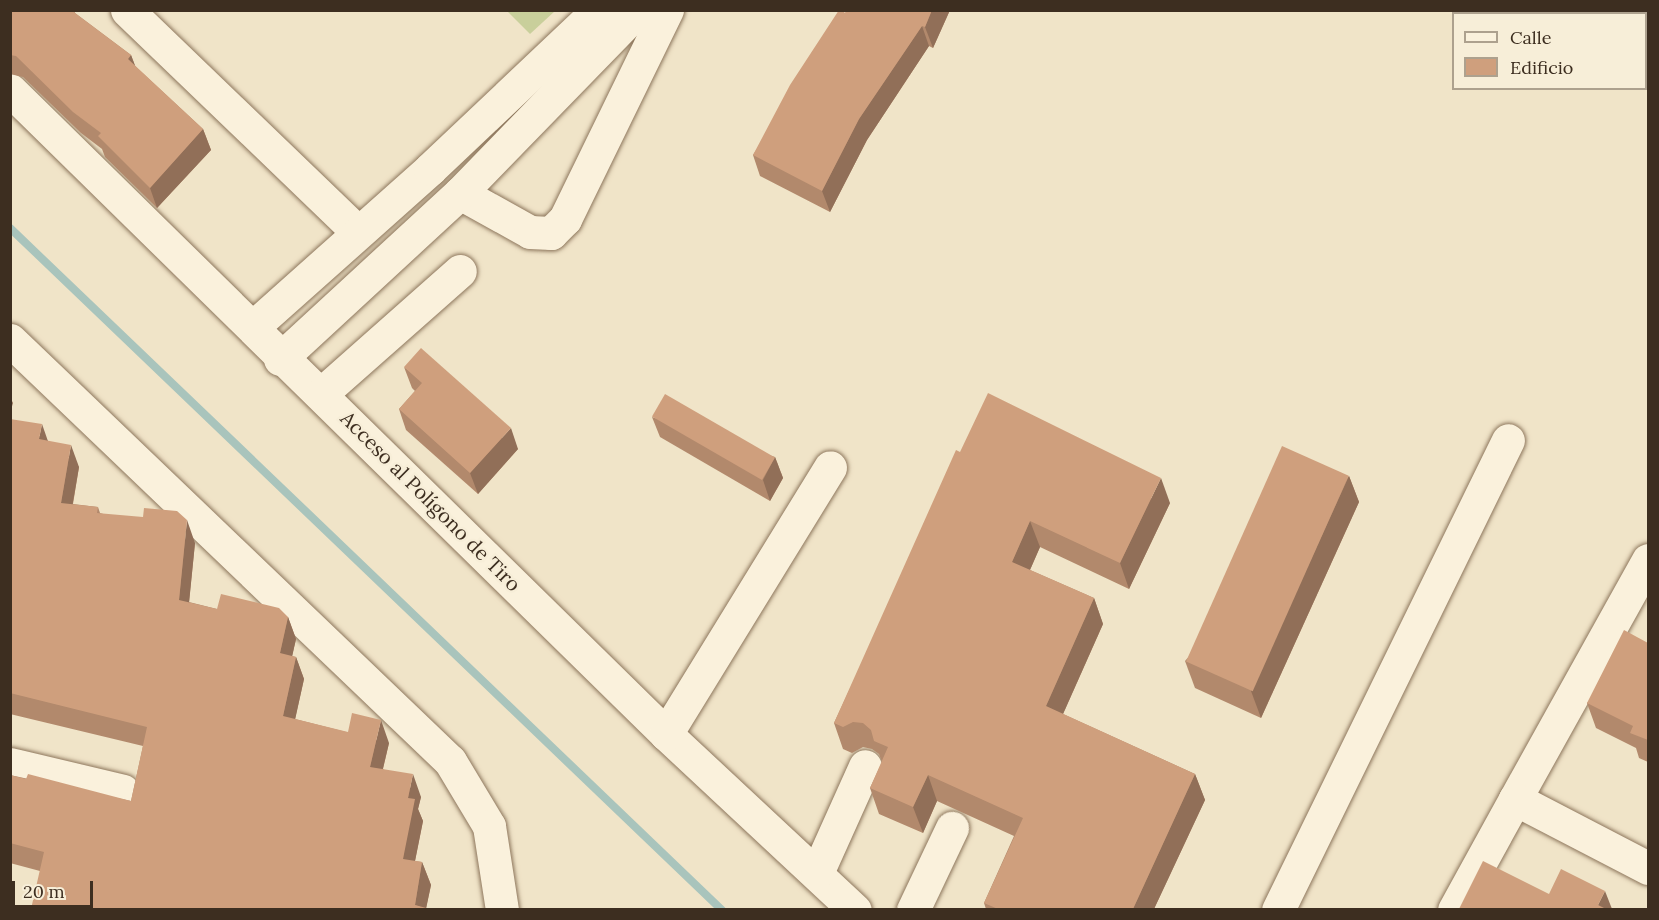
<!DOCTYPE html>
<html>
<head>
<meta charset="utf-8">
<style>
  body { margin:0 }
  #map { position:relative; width:1659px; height:920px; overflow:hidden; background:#f0e4c8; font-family:Lora,serif }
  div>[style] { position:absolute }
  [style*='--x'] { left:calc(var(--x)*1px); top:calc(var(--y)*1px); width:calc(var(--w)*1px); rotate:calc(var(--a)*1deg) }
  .green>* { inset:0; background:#c9cf9b }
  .stream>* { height:8px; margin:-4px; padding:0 4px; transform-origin:4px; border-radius:4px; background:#a9c4bc }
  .roads { filter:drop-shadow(0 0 2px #8d765c) drop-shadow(0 0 2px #8d765c) }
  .minor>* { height:33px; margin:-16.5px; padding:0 16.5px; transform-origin:16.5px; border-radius:16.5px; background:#faf1dc }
  .wall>* { inset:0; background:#b2896c }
  .shaded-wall>* { inset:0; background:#916f58 }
  .building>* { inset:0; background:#cf9f7d; transform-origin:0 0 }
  span { translate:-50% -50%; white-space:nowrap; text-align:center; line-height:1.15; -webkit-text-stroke:5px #f7eed8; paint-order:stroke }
  .street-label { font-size:20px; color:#3d2e20 }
  .frame { position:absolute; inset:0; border:12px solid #3d2e20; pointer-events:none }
  .legend { position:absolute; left:1452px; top:12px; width:195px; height:78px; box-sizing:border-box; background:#f7eed8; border:2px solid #ada18e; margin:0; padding:8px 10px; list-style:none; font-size:18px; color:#3d2e20 }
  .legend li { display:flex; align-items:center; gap:12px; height:30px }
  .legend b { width:30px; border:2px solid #ada18e }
  .scale { position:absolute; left:12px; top:881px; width:81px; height:27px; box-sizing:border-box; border:3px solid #3d2e20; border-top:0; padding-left:8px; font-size:18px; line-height:21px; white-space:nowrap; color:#3d2e20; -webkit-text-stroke:4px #f7eed8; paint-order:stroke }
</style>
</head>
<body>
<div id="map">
  <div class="green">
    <i style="clip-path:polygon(507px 11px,555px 11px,530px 34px)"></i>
  </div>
  <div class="stream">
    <i style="--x:10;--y:228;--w:986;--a:43.77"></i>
  </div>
  <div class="roads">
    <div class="minor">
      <i style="--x:127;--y:10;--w:319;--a:43.9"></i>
      <i style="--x:10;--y:90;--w:919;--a:44.47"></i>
      <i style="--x:666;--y:734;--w:258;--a:43"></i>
      <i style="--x:460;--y:193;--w:80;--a:29.1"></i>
      <i style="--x:530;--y:232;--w:21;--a:3"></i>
      <i style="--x:551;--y:233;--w:20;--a:-45"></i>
      <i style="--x:565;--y:219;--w:233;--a:-64"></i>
      <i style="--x:254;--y:326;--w:236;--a:-41.7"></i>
      <i style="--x:430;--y:169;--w:231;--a:-43.4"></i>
      <i style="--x:10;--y:340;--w:609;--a:43.74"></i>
      <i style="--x:450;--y:761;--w:76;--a:59"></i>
      <i style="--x:489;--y:826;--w:85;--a:81.2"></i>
      <i style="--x:280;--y:359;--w:245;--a:-42.7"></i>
      <i style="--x:460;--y:193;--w:255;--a:-45.8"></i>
      <i style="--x:322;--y:393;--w:184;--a:-41.5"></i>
      <i style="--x:1648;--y:560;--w:274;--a:119.1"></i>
      <i style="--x:1515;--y:799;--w:150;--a:27.4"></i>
      <i style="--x:666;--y:734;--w:313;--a:-58.4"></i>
      <i style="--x:10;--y:764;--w:116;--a:13.4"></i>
      <i style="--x:817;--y:873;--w:117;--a:-65.8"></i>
      <i style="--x:913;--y:910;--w:91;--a:-64.6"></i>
      <i style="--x:1278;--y:910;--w:523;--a:-63.92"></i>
      <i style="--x:1454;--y:910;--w:127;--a:-61.2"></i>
    </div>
  </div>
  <div class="wall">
    <i style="clip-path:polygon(10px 10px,74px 10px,75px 13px,131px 55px,135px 66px,203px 129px,211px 150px,157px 208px,105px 157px,102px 149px,81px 133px,23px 77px,10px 74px)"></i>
    <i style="clip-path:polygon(950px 10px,933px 48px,929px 46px,867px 140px,830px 212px,760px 176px,753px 155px,845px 13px)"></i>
    <i style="clip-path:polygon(404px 367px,518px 449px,478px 494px,406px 430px,399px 409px,415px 391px,412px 388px)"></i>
    <i style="clip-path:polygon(652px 417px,775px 457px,783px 478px,770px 501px,660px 437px)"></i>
    <i style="clip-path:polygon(10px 419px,48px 441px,79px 467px,73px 504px,98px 507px,100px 513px,195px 543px,189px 602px,217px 609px,288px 617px,296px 639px,292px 656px,296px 657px,304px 679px,295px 719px,389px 743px,383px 769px,421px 797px,418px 809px,423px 821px,415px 861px,422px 862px,431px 885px,426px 908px,40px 871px,10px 863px,10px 775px,131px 801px,143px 746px,10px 714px)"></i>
    <i style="clip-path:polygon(960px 452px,1170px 503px,1129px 589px,1040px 547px,1030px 570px,1094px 598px,1103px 624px,1063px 714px,1195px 774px,1205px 800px,1154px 909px,986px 909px,984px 903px,1014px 836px,937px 801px,923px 833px,879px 814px,870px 788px,882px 762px,879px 754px,872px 749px,863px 747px,852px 753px,843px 749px,834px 723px)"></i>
    <i style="clip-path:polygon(1349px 476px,1359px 502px,1261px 718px,1195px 688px,1185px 661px)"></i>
    <i style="clip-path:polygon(1648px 643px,1648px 762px,1639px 758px,1636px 748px,1596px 728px,1587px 703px)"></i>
  </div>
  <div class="shaded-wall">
    <i style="clip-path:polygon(932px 10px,950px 10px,933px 48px,925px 27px)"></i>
    <i style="clip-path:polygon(922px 26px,929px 46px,867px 140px,830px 212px,822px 191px,859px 119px)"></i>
    <i style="clip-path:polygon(131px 55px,139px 76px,128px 59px)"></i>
    <i style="clip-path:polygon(203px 129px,211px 150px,157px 208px,150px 188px)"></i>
    <i style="clip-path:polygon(10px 397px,13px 403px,10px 413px)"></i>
    <i style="clip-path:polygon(42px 424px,50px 447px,39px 439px)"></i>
    <i style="clip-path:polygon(511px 428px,518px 449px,478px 494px,470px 473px)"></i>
    <i style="clip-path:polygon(71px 445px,79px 467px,69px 525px,61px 503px)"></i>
    <i style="clip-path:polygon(775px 457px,783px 478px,770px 501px,763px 480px)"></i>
    <i style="clip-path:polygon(1349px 476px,1359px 502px,1261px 718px,1251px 691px)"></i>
    <i style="clip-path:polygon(1161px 478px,1170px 503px,1129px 589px,1120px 563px)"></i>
    <i style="clip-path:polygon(187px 520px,195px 543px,187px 623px,179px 600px)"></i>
    <i style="clip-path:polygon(1030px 521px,1040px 547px,1022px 588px,1012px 562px)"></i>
    <i style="clip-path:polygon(1094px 598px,1103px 624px,1055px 732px,1046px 706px)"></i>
    <i style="clip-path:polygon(288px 617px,296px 639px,288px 675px,280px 653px)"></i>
    <i style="clip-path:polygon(296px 657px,304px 679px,291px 738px,283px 716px)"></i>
    <i style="clip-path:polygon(381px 720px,389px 743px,378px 789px,370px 767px)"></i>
    <i style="clip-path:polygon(413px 774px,421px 797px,418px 809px,423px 821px,411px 881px,403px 859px,408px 798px)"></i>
    <i style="clip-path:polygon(1195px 774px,1205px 800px,1154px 909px,1133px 909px)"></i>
    <i style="clip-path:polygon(928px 775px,937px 801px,923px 833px,913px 807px)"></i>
    <i style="clip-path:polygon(422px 862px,431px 885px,426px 909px,415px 905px)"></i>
    <i style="clip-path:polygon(1605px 891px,1612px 909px,1599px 909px,1598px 905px)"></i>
  </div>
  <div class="building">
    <i style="clip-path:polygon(10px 10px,71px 10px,131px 55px,128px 59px,203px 129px,150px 188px,98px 136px,101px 133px,73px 112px,16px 56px,10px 55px)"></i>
    <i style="clip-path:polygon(839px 10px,842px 10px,845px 13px,846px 10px,932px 10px,925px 27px,922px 26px,859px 119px,822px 191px,753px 155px,790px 85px)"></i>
    <i style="clip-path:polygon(421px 348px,511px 428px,470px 473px,399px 409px,422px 383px,404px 367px)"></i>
    <i style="clip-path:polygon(988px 393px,1161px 478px,1120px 563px,1030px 521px,1012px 562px,1094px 598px,1046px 706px,1195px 774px,1133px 909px,998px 909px,984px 903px,1023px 818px,928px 775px,913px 807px,870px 788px,888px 747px,874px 741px,871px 730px,863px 723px,853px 722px,843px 727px,834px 723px,956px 450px,960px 452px)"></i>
    <i style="left:665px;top:394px;width:127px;height:26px;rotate:30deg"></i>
    <i style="clip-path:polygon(10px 419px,42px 424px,39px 439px,71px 445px,61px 503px,98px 507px,97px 513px,143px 517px,144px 508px,177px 511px,187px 520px,179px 600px,217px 609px,221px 594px,279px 608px,288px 617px,280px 653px,296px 657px,283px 716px,348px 732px,352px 713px,381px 720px,370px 767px,413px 774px,408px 798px,415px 799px,403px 859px,422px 862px,415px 905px,430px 909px,31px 909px,44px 852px,10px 843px,10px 775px,26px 779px,28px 774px,131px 801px,147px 727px,10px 693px)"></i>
    <i style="left:1282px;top:446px;width:73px;height:236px;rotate:24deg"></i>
    <i style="clip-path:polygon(1624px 630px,1648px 643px,1648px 740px,1630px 733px,1633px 726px,1587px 703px)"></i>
    <i style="clip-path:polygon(1483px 861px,1549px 894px,1561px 869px,1605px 891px,1598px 905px,1606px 909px,1459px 909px)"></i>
  </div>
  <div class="street-label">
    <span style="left:431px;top:501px;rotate:45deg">Acceso al Polígono de Tiro</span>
  </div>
  <div class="frame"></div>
  <ul class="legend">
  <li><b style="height:8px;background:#faf1dc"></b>Calle</li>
  <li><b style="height:16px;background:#cf9f7d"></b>Edificio</li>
  </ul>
  <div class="scale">20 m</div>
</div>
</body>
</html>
